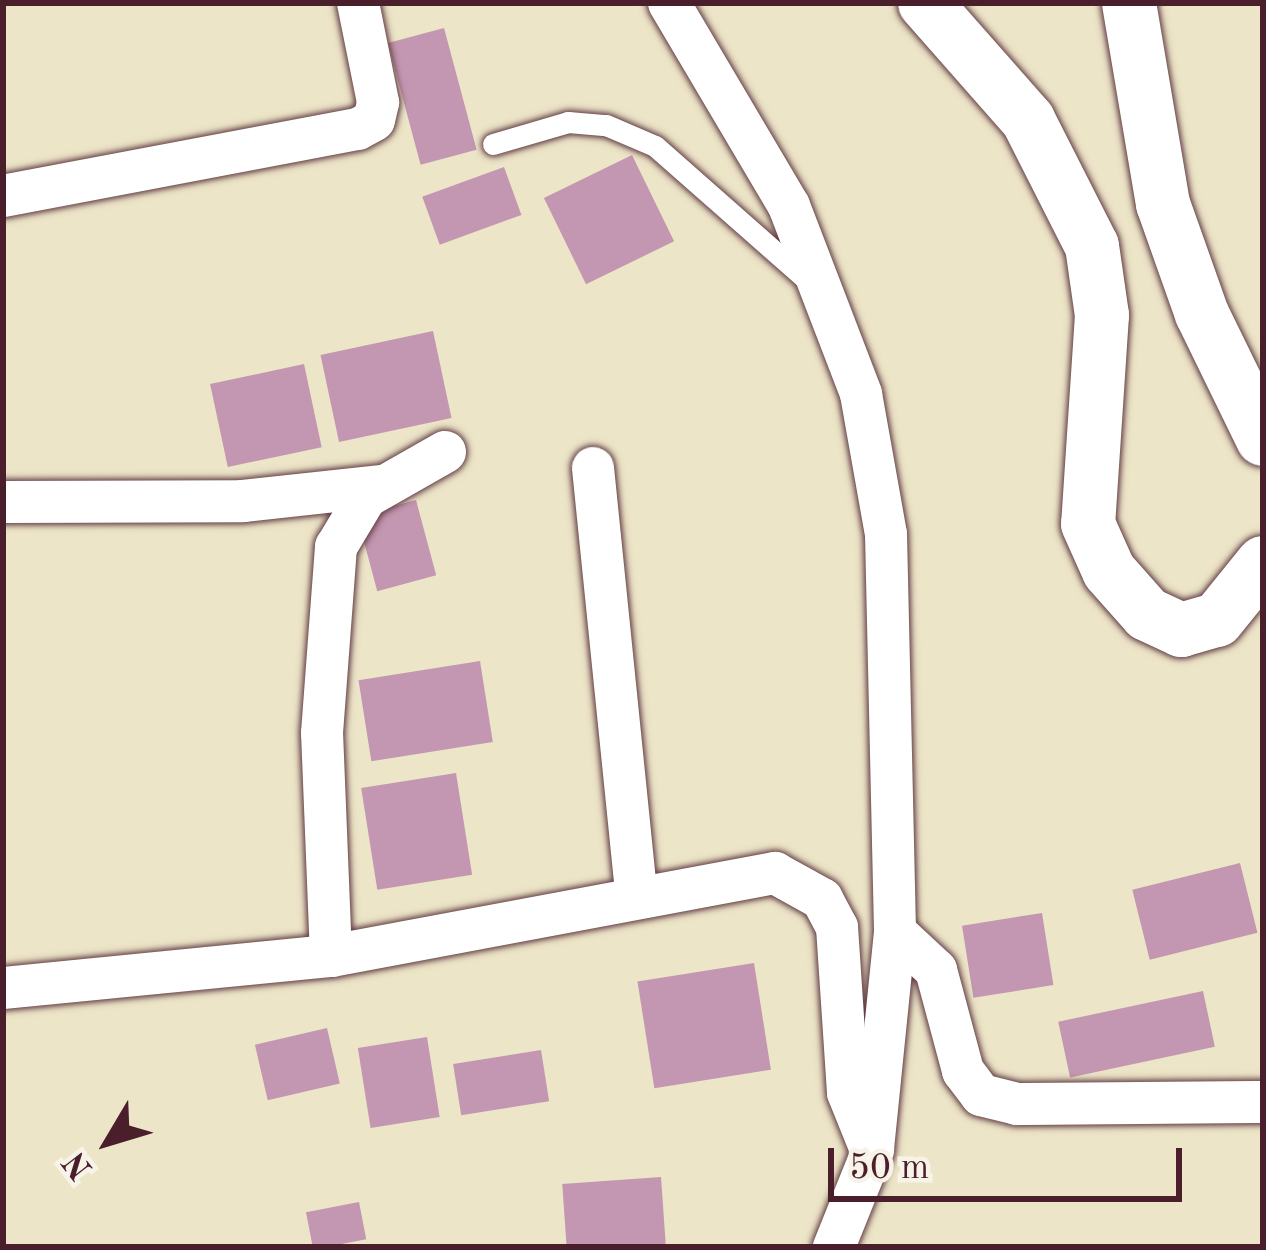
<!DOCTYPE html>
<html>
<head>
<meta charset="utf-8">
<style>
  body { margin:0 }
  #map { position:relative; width:1266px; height:1250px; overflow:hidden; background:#ede5c8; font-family:"Old Standard TT",serif }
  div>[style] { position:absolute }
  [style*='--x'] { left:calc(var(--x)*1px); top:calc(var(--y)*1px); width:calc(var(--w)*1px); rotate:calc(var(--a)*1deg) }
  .building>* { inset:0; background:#c397b1; transform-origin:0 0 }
  .roads { filter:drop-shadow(0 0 3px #623d43) drop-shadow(0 0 3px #623d43) }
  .service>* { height:21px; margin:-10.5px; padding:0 10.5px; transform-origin:10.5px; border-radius:10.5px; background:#fff }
  .minor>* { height:42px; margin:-21px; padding:0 21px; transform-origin:21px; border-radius:21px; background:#fff }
  .tertiary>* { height:54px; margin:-27px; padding:0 27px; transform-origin:27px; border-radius:27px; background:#fff }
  span { translate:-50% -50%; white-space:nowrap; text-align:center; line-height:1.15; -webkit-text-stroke:10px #f7f3e8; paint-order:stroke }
  .frame { position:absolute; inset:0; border:6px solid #4a1f2b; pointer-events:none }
  .north { position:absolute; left:48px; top:1082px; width:120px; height:120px; -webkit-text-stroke:9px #f7f3e8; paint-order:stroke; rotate:232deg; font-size:33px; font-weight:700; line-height:48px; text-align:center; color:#4a1f2b }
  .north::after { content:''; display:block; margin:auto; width:42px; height:54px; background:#4a1f2b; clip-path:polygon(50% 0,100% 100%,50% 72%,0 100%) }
  .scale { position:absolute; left:828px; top:1148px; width:354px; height:54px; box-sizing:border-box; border:6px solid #4a1f2b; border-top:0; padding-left:15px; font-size:36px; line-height:42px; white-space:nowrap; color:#4a1f2b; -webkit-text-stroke:9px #f7f3e8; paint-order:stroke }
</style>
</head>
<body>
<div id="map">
  <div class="building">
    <i style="left:444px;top:28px;width:126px;height:58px;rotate:75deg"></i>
    <i style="left:632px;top:155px;width:96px;height:98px;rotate:64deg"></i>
    <i style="left:504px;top:167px;width:51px;height:87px;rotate:70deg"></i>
    <i style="left:433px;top:331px;width:89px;height:115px;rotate:78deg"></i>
    <i style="left:304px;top:364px;width:85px;height:96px;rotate:78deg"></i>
    <i style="left:416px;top:500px;width:78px;height:61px;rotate:75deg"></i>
    <i style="left:480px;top:661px;width:82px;height:123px;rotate:81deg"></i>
    <i style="left:456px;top:773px;width:103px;height:96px;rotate:81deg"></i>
    <i style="left:1240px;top:863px;width:72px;height:111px;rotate:76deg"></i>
    <i style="left:1042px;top:913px;width:73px;height:81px;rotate:81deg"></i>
    <i style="left:754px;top:963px;width:108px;height:118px;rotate:81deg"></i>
    <i style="left:1203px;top:991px;width:57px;height:148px;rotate:78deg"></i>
    <i style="left:327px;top:1028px;width:57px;height:74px;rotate:77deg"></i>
    <i style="left:427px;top:1037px;width:81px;height:70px;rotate:81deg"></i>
    <i style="left:541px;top:1050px;width:52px;height:89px;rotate:81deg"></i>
    <i style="left:661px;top:1177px;width:67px;height:99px;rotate:86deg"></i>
    <i style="left:359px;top:1202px;width:38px;height:54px;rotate:79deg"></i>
  </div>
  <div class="roads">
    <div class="service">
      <i style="--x:493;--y:144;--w:78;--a:-16.3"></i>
      <i style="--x:568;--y:122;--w:38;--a:5"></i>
      <i style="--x:606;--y:125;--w:53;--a:23.2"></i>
      <i style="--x:655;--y:146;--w:204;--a:41.4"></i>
    </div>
    <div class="minor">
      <i style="--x:669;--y:3;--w:236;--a:59.4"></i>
      <i style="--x:789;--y:206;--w:201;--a:69"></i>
      <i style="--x:861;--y:394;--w:142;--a:79.9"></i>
      <i style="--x:886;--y:534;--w:398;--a:88.7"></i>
      <i style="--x:895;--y:932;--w:219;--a:95.8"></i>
      <i style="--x:873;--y:1150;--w:105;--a:111.9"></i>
      <i style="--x:3;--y:196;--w:361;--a:-10.7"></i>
      <i style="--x:358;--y:129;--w:18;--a:-29"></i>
      <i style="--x:374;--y:120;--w:18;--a:-77"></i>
      <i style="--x:378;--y:102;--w:101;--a:-101.4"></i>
      <i style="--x:593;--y:468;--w:432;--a:84.2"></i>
      <i style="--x:3;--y:502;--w:240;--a:-0.2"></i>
      <i style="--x:243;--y:501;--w:140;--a:-6.2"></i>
      <i style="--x:895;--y:932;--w:56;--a:42.8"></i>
      <i style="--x:936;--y:970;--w:105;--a:75"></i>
      <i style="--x:963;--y:1071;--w:30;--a:53"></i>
      <i style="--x:981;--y:1095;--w:37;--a:14"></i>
      <i style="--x:1017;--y:1104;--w:246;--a:-0.5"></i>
      <i style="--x:331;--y:956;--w:223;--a:-92.3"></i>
      <i style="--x:322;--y:733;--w:187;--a:-85.7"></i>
      <i style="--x:336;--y:547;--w:58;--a:-59"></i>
      <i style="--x:366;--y:497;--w:91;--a:-29.7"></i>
      <i style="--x:3;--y:988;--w:330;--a:-5.6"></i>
      <i style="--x:331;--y:956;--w:452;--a:-10.6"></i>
      <i style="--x:775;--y:873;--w:54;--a:29"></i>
      <i style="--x:822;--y:899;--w:32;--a:62"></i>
      <i style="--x:837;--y:927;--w:166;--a:86.2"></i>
      <i style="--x:848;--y:1093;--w:56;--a:68"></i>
    </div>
    <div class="tertiary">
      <i style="--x:925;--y:3;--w:156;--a:48.6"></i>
      <i style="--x:1028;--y:120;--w:141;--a:63.1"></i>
      <i style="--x:1092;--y:246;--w:70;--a:81.8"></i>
      <i style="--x:1102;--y:315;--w:209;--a:93.8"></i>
      <i style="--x:1088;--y:524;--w:51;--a:65.9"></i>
      <i style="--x:1109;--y:571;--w:57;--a:48.5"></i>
      <i style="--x:1147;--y:614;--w:38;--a:25"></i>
      <i style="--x:1181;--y:630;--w:37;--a:-16"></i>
      <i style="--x:1217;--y:620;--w:73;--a:-51.1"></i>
      <i style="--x:1129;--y:3;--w:204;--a:80.4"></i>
      <i style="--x:1163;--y:204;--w:117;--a:70.5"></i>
      <i style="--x:1202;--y:314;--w:139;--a:64"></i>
    </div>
  </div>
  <div class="frame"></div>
  <div class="north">N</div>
  <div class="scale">50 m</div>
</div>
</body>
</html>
